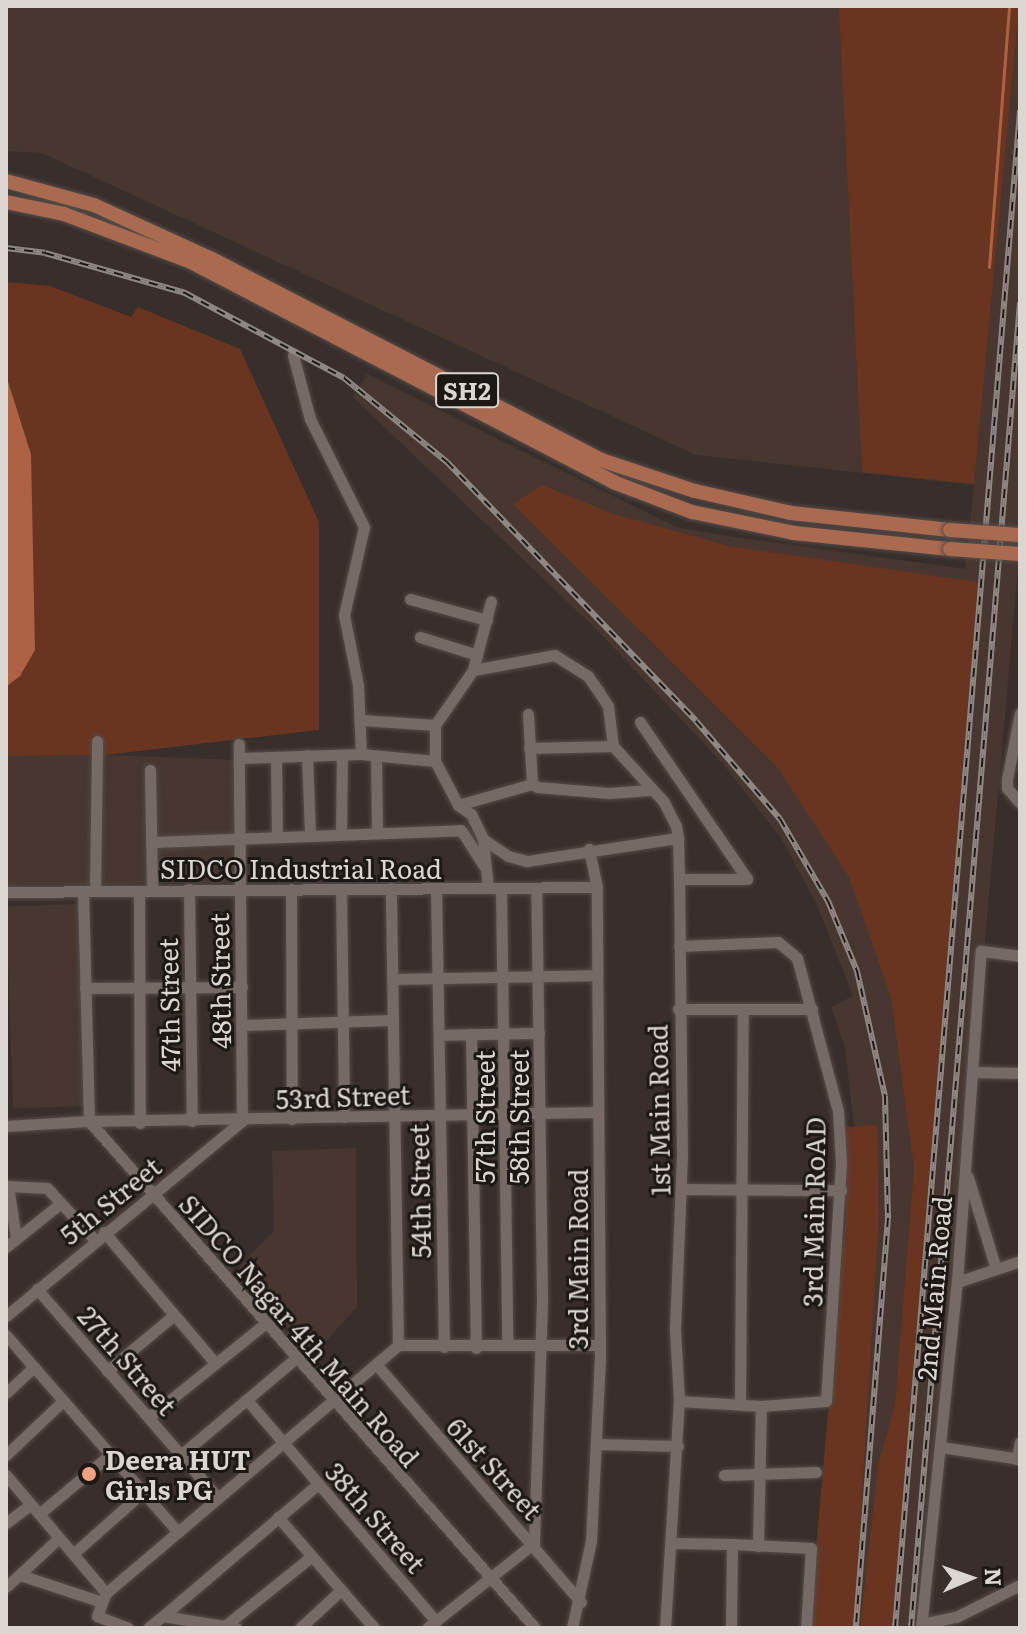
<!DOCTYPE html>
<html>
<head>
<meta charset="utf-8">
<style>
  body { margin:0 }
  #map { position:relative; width:1026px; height:1634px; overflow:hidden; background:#382e2b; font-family:Literata,serif }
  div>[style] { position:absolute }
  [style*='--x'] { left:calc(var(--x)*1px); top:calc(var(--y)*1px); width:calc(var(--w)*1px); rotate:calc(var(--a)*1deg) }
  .built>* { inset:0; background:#473730; transform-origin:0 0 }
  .green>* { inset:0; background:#693520 }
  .water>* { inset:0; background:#ad6245 }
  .stream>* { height:3px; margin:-1.5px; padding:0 1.5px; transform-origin:1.5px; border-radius:1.5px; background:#ad6245 }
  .roads { filter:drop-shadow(0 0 2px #544c49) drop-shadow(0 0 2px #544c49) }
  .minor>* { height:11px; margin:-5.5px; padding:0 5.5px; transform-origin:5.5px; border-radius:5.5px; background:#756a66 }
  .major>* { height:14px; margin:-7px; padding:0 7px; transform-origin:7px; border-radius:7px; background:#a96a50 }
  .rail>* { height:6px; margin-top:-3px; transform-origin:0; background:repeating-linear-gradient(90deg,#1c1816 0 9px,#8f8784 0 18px); box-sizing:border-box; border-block:2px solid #8f8784 }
  .bridges { filter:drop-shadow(0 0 2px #544c49) drop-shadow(0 0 2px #544c49) }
  .major-bridge>* { height:14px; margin:-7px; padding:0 7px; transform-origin:7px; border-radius:7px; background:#a96a50 }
  .dots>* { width:22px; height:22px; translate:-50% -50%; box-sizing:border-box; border:4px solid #1c1816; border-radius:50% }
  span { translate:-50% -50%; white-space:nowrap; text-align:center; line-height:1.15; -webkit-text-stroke:6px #1c1816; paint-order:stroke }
  .shield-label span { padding:2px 6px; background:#1c1816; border:2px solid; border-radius:6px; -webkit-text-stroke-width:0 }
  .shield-label { font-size:24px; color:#dcd6d3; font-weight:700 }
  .street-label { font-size:26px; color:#dcd6d3 }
  .poi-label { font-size:26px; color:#dcd6d3; font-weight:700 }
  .left { translate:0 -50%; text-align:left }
  .frame { position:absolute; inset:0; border:8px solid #dcd6d3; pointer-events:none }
  .north { position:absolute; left:930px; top:1538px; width:80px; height:80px; -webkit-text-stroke:6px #1c1816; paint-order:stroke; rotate:88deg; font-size:22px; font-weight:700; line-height:32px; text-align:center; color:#dcd6d3 }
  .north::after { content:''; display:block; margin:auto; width:28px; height:36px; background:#dcd6d3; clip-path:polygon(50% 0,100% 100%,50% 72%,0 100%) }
</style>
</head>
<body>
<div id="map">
  <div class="built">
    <i style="clip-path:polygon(6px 6px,1020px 6px,1020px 546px,924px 1628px,814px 1628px,824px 1474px,830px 1409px,840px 1386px,859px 1170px,845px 1047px,831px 1007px,853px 996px,816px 903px,781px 838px,723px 764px,599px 632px,353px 397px,367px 374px,676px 527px,728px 536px,965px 569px,974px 485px,696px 455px,42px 153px,6px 151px)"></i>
    <i style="clip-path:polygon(105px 755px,239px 760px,242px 882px,6px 885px,6px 756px)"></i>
    <i style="left:79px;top:904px;width:202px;height:73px;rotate:88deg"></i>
    <i style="clip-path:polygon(356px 1148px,357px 1307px,311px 1357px,239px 1267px,274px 1230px,272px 1151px)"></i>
  </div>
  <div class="green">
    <i style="clip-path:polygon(843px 6px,1019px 6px,974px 484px,862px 472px,839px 10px)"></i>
    <i style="clip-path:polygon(6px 282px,50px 286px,131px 317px,138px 307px,240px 349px,319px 522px,319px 730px,105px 755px,6px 756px,6px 687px,20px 676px,31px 454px,6px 375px)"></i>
    <i style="clip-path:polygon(542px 485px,611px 513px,728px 546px,978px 582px,892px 1628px,860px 1628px,878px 1466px,895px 1404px,914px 1168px,891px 997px,849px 877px,778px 768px,513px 504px)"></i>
    <i style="clip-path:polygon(877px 1125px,879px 1215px,854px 1628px,809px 1628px,846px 1210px,843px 1127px)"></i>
  </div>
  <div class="water">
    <i style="clip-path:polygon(6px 375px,31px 454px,35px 650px,20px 676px,6px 687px)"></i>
  </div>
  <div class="stream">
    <i style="--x:989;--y:267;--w:262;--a:-85.6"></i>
  </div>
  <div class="roads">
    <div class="minor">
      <i style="--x:293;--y:355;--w:66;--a:75.1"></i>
      <i style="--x:310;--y:419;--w:121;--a:63.4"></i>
      <i style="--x:364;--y:527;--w:90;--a:102.8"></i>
      <i style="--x:344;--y:615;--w:71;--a:78.7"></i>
      <i style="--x:358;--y:685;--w:69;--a:87.5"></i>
      <i style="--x:361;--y:754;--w:74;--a:5.4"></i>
      <i style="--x:410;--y:599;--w:80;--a:15.3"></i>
      <i style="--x:420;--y:637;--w:60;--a:17.5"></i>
      <i style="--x:473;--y:670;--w:71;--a:-75.4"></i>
      <i style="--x:1020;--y:713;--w:67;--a:101.1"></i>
      <i style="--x:1007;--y:779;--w:9;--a:90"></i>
      <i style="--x:1007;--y:788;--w:20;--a:49"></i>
      <i style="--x:528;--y:714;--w:70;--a:86.7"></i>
      <i style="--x:532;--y:784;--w:6;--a:31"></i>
      <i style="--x:537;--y:787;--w:72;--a:4.8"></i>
      <i style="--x:609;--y:793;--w:41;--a:-4.2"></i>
      <i style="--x:361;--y:720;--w:74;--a:3.9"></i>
      <i style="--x:640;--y:722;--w:190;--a:55.7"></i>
      <i style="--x:747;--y:879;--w:68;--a:180"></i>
      <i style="--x:529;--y:748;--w:84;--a:-1.4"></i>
      <i style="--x:307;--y:755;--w:79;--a:87.8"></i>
      <i style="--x:276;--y:757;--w:78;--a:89.3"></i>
      <i style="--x:240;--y:758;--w:121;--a:-1.9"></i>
      <i style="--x:376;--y:758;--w:75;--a:89.2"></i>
      <i style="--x:150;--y:770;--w:120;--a:89"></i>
      <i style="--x:458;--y:805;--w:77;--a:-15.8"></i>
      <i style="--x:341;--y:834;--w:79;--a:-89.3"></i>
      <i style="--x:483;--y:839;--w:49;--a:84.2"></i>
      <i style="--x:153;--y:842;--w:308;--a:-2.2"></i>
      <i style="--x:461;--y:830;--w:43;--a:57.4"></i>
      <i style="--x:189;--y:889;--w:232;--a:89.3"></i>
      <i style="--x:291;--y:889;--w:230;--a:89.8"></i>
      <i style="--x:341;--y:889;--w:228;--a:89.2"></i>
      <i style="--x:436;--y:889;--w:458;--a:89"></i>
      <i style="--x:501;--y:889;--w:456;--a:89.2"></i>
      <i style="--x:83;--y:891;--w:230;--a:88.5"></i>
      <i style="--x:89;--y:1121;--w:509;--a:-1.01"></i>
      <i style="--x:95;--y:891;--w:150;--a:-89.2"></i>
      <i style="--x:139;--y:891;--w:232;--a:89.8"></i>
      <i style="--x:6;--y:892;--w:591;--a:-0.48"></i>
      <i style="--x:679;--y:946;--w:99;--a:-2.3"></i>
      <i style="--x:778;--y:942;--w:25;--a:40"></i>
      <i style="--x:797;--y:958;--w:158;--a:75"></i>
      <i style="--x:838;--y:1111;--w:52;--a:86.7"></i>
      <i style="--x:841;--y:1163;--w:238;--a:93.6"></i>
      <i style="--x:826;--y:1401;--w:65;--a:175.6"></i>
      <i style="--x:761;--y:1406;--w:82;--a:-176.5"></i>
      <i style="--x:393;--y:979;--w:203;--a:-1.1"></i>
      <i style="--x:85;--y:988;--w:157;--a:-0.4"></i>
      <i style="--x:678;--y:1009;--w:134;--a:0"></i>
      <i style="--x:243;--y:1025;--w:150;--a:-1.9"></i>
      <i style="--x:471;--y:1034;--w:314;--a:89.1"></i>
      <i style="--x:440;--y:1035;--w:99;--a:-1.2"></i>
      <i style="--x:972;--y:1072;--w:48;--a:1.2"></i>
      <i style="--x:6;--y:1126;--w:83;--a:-3.4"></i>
      <i style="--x:89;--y:1121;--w:675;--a:48.66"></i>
      <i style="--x:968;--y:1177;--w:96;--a:73.1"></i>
      <i style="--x:6;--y:1186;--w:41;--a:2.8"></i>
      <i style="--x:47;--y:1188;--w:71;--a:47.3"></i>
      <i style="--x:8;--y:1186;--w:53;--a:81.3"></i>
      <i style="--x:681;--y:1189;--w:160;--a:0.4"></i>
      <i style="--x:104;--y:1232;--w:172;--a:49.7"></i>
      <i style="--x:6;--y:1247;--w:70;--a:-38.7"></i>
      <i style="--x:957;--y:1282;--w:66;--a:-18.4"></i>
      <i style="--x:37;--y:1289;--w:275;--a:49.1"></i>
      <i style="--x:6;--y:1316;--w:306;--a:-39.6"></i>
      <i style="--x:242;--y:1121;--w:377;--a:-90.5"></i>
      <i style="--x:6;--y:1335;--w:262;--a:48.9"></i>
      <i style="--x:398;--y:1345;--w:202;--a:0"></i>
      <i style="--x:376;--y:1364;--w:314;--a:49.3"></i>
      <i style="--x:107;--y:1371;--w:87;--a:-39.9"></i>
      <i style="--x:6;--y:1393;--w:38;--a:-43"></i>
      <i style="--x:247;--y:1400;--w:291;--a:49.5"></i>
      <i style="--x:740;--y:1403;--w:394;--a:-89.6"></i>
      <i style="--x:149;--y:1417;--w:150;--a:-38.8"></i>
      <i style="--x:597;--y:1444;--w:81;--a:1.4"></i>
      <i style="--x:941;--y:1447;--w:80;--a:8.6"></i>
      <i style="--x:182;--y:1454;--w:149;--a:-40.1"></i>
      <i style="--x:6;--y:1455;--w:79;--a:-43.5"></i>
      <i style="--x:1017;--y:1459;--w:17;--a:-80"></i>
      <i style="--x:6;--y:1475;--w:155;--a:49.7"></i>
      <i style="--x:724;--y:1475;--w:92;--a:-1.9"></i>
      <i style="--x:39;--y:1514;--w:94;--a:-39.8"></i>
      <i style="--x:278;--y:1517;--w:147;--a:49.1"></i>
      <i style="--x:6;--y:1523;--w:31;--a:-37"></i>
      <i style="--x:672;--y:1543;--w:60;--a:1"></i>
      <i style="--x:732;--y:1544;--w:84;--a:90.7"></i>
      <i style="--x:732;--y:1544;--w:79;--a:2.9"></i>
      <i style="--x:811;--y:1548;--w:80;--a:93.6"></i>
      <i style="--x:758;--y:1546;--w:140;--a:-88.8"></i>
      <i style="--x:73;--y:1554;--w:95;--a:-41.6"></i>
      <i style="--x:20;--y:1575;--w:83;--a:18.2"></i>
      <i style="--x:6;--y:1587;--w:72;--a:-42.8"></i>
      <i style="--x:163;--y:1616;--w:204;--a:-40.4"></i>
      <i style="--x:922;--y:1624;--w:35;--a:-12"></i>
      <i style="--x:956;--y:1617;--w:72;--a:-26.6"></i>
      <i style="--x:226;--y:1625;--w:109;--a:-38.7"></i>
      <i style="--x:128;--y:1628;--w:33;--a:-159"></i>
      <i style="--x:97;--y:1616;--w:25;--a:-69"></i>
      <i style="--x:106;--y:1593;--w:383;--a:-40.3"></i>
      <i style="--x:398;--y:1345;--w:457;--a:-90.9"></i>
      <i style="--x:148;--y:1628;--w:19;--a:-39"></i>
      <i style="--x:163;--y:1616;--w:74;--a:9.3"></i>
      <i style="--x:300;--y:1628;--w:56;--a:-42.8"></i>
      <i style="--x:427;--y:1628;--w:137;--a:-38.5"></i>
      <i style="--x:534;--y:1543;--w:247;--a:-88.1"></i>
      <i style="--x:542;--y:1296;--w:407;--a:-90.8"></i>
      <i style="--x:572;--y:1628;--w:89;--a:-77.7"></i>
      <i style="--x:591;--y:1541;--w:186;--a:-87.2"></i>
      <i style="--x:600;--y:1355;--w:468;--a:-90.4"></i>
      <i style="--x:597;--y:887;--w:39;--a:-102"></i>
      <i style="--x:665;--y:1628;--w:227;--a:-86.5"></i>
      <i style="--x:679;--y:1401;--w:72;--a:-93.2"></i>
      <i style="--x:675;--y:1329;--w:173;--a:-87.7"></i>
      <i style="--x:682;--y:1156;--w:277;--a:-90.6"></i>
      <i style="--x:679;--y:879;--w:41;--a:-91.4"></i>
      <i style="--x:678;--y:838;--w:12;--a:-99"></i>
      <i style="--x:676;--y:826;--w:27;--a:-117"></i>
      <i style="--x:664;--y:802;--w:76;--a:-132.3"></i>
      <i style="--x:613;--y:746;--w:40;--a:-97.1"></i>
      <i style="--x:608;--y:706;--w:17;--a:-123"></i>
      <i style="--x:599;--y:692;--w:19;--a:-125"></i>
      <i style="--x:588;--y:676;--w:39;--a:-148"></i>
      <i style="--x:555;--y:655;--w:83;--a:169.6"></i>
      <i style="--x:473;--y:670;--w:67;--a:124.6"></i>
      <i style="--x:435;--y:725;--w:36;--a:90"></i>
      <i style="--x:435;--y:761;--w:50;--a:62.4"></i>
      <i style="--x:458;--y:805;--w:16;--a:35"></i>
      <i style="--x:471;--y:814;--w:28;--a:64"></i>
      <i style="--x:483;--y:839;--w:30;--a:34"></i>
      <i style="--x:508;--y:856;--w:20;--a:15"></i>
      <i style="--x:527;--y:861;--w:153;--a:-8.7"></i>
      <i style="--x:921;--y:1628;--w:348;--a:-84.1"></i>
      <i style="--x:957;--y:1282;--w:332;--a:-85.9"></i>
      <i style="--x:981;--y:951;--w:39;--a:7"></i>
    </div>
    <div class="major">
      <i style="--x:6;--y:181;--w:91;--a:15.3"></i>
      <i style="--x:94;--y:205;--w:128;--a:24.6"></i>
      <i style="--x:210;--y:258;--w:440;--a:27.3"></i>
      <i style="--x:601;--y:460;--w:99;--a:18.3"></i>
      <i style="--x:695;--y:491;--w:98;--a:12.9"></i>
      <i style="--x:791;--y:513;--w:160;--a:6.1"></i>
      <i style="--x:6;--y:202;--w:59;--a:11.7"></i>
      <i style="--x:64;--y:214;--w:136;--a:20.7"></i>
      <i style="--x:191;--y:262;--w:476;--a:27.5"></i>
      <i style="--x:613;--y:482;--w:85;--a:20.8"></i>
      <i style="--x:692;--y:512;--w:104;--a:11.6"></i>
      <i style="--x:794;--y:533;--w:157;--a:5.9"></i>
    </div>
  </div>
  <div class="rail">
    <i style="--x:6;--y:248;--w:39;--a:7"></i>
    <i style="--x:45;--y:253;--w:146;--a:15.9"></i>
    <i style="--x:185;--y:293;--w:180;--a:28.1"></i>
    <i style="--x:344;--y:378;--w:133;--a:39.2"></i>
    <i style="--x:447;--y:462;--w:359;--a:46.1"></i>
    <i style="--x:696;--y:721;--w:129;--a:49.4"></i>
    <i style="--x:780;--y:819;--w:95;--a:59.7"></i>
    <i style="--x:828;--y:901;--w:76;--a:67.5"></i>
    <i style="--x:857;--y:971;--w:128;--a:77.4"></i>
    <i style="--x:885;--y:1096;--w:122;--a:88.6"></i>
    <i style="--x:888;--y:1218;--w:411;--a:94.5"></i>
    <i style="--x:895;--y:1628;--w:1523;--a:-85.29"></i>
    <i style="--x:911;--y:1628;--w:1330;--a:-85.3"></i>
  </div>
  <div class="bridges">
    <div class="major-bridge">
      <i style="--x:950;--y:530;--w:70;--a:4.1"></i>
      <i style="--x:950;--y:549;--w:70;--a:4.1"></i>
    </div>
  </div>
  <div class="dots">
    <i style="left:89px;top:1474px;background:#f2a080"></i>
  </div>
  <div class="shield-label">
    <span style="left:467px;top:390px">SH2</span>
  </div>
  <div class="street-label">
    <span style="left:301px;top:868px">SIDCO Industrial Road</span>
    <span style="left:219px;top:981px;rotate:-91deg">48th Street</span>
    <span style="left:168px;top:1005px;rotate:-91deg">47th Street</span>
    <span style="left:343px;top:1096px;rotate:-2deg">53rd Street</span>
    <span style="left:658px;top:1110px;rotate:-91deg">1st Main Road</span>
    <span style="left:484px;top:1117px;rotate:-90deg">57th Street</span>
    <span style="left:518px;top:1117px;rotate:-90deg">58th Street</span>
    <span style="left:419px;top:1191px;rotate:-91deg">54th Street</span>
    <span style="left:110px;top:1200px;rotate:-39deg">5th Street</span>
    <span style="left:813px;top:1212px;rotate:-89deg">3rd Main RoAD</span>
    <span style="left:577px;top:1259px;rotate:-90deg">3rd Main Road</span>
    <span style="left:933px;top:1288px;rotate:-85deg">2nd Main Road</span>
    <span style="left:300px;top:1330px;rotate:49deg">SIDCO Nagar 4th Main Road</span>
    <span style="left:128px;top:1360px;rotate:49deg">27th Street</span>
    <span style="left:495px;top:1468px;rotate:48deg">61st Street</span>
    <span style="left:376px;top:1517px;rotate:49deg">38th Street</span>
  </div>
  <div class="poi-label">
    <span class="left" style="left:105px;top:1474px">Deera HUT<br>Girls PG</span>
  </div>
  <div class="frame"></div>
  <div class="north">N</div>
</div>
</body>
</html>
